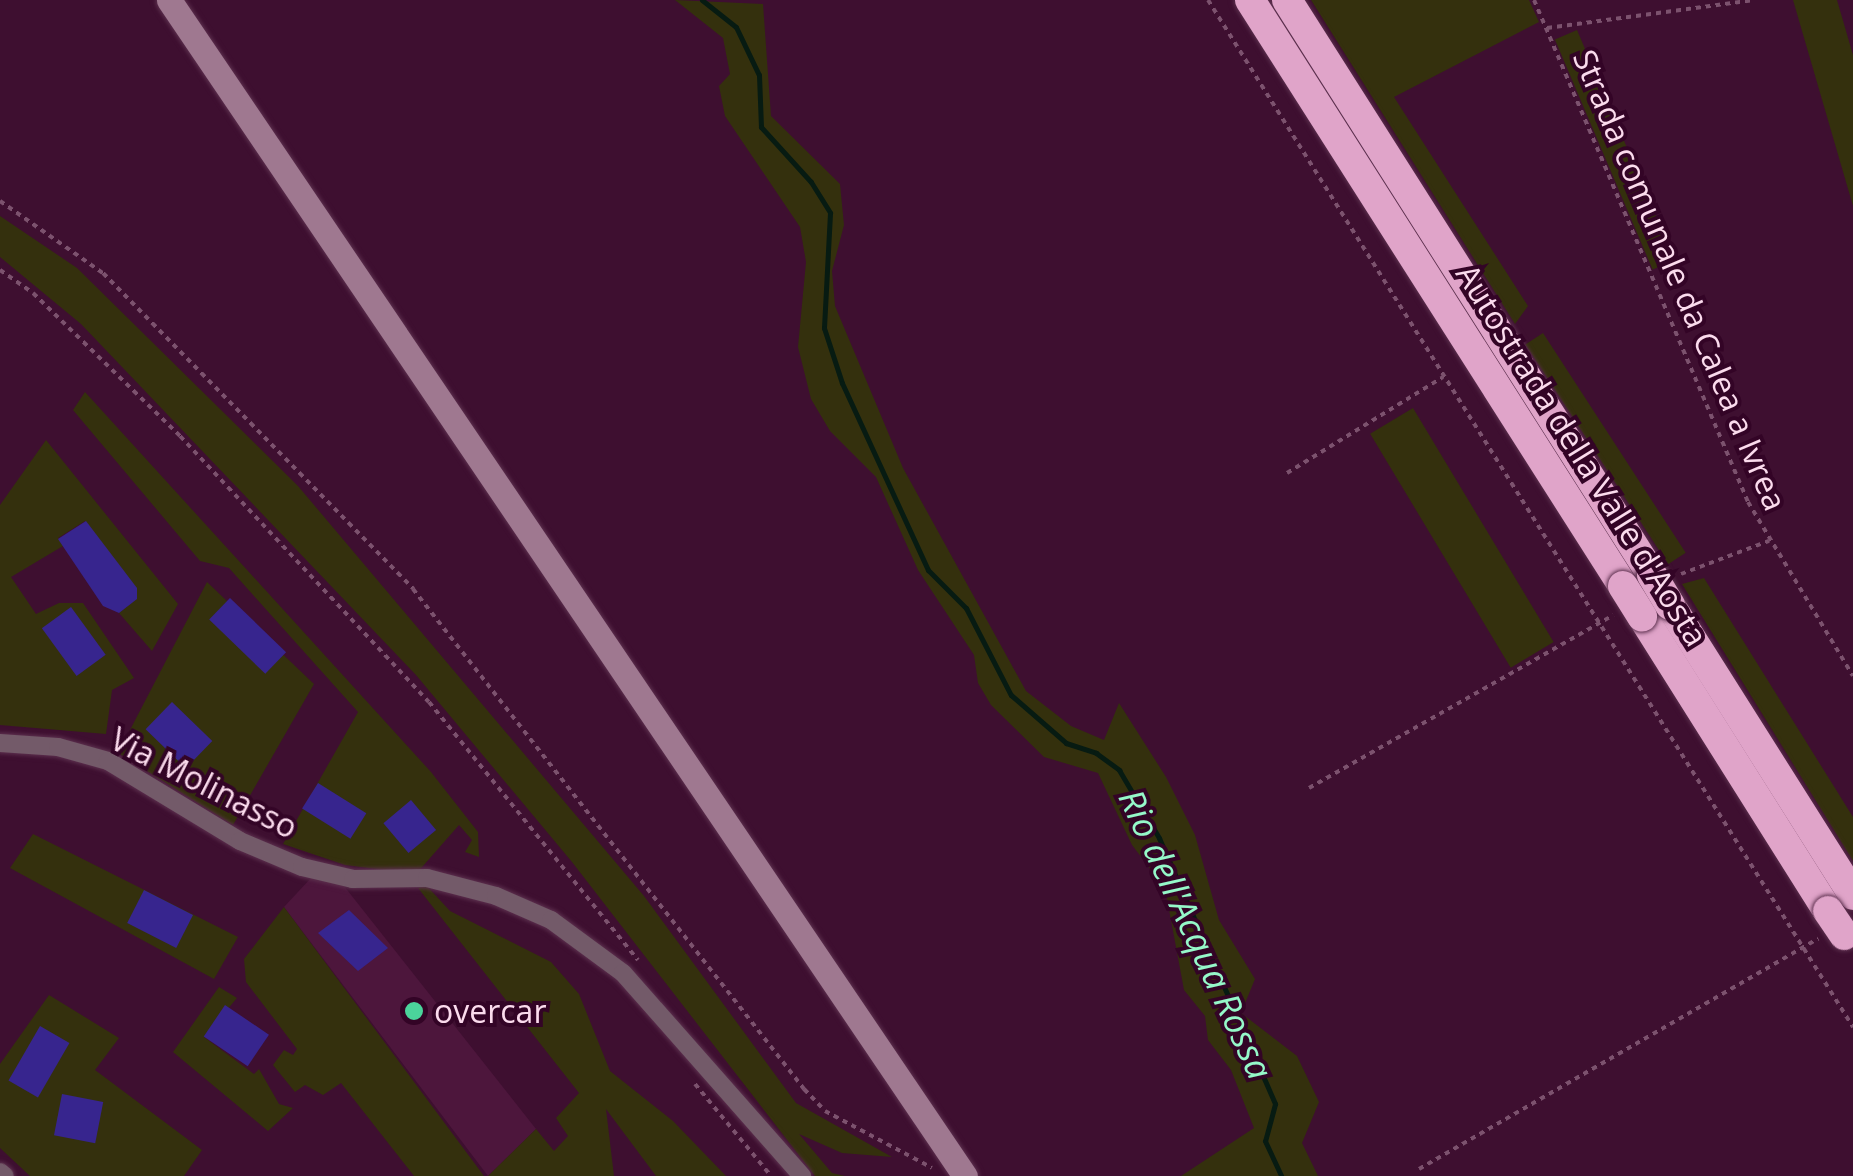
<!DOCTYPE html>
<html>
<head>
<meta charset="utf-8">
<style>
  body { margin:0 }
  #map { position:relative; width:1853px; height:1176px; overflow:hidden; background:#3e0f30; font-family:"Open Sans",sans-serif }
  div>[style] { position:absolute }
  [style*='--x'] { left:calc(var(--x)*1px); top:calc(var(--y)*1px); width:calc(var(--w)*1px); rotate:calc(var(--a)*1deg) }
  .built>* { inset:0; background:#4d163c }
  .green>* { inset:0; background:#34300d; transform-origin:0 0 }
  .stream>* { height:5px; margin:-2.5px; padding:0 2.5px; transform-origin:2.5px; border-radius:2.5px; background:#071b12 }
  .building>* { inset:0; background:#37258e; transform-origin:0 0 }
  .path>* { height:4px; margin-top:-2px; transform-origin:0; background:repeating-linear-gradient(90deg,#7c526e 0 5px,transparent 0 10px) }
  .roads { filter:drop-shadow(0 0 2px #5c304e) drop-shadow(0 0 2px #5c304e) }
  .minor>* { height:18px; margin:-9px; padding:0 9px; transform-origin:9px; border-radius:9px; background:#735a69 }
  .secondary>* { height:25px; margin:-12.5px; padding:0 12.5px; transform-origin:12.5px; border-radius:12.5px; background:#9f7890 }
  .motorway>* { height:30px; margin:-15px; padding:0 15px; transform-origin:15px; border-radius:15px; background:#e0a4c9 }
  .bridges { filter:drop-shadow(0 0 2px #5c304e) drop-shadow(0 0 2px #5c304e) }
  .motorway-bridge>* { height:30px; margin:-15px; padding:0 15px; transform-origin:15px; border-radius:15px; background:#e0a4c9 }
  .dots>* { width:28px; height:28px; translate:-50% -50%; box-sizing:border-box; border:5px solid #330426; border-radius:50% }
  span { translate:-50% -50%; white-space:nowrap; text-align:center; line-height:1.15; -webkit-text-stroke:8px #330426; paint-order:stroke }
  .street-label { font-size:32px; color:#fbdbed }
  .poi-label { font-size:32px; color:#fbdbed }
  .left { translate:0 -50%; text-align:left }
  .water-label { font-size:35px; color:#95f8c9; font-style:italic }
</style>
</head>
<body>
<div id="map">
  <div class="built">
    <i style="clip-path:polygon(311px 878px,344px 886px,536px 1129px,488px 1176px,284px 907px)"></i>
  </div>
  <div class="green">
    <i style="clip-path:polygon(675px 0,763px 4px,771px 116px,840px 184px,844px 225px,832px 271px,835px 306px,903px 468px,1026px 691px,1071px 726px,1104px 740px,1119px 703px,1166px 777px,1195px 835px,1219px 920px,1255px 979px,1241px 1013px,1297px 1056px,1319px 1102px,1302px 1143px,1318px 1176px,1181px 1176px,1254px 1128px,1231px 1070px,1208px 1040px,1205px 1016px,1184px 990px,1165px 888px,1132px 845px,1098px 773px,1044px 757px,991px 705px,978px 683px,974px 655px,918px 570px,876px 477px,830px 431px,811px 399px,798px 347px,806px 262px,800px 227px,725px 116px,719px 86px,730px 74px,723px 38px)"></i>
    <i style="clip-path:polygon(1311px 0,1529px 0,1539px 22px,1394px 97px,1528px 306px,1515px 324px)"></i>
    <i style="clip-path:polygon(1793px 0,1837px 0,1853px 55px,1853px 206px)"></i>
    <i style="left:1577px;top:30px;width:250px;height:24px;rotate:67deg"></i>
    <i style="clip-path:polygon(0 216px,77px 268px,298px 486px,644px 896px,796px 1103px,892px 1157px,842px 1153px,799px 1134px,832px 1173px,845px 1176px,815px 1176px,572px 862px,416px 675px,81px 324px,0 257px)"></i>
    <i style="left:1543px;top:333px;width:262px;height:21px;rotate:57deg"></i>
    <i style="clip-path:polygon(85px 392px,431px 772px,478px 832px,479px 857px,465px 852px,472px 840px,459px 825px,416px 874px,345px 865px,283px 844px,358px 712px,229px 568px,200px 561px,73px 410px)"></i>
    <i style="left:1413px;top:408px;width:273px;height:50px;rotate:59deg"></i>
    <i style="clip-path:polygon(46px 440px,178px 604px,152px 651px,119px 613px,136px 599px,85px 521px,58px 538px,63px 546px,11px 577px,36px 614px,59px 603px,83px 603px,134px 678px,112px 690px,106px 734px,0 725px,0 505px)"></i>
    <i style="clip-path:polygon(1704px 578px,1853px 817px,1853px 861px,1682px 584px)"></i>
    <i style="clip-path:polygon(207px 582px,314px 684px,233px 825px,118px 753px)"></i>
    <i style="clip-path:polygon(33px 834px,238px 937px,214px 979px,10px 868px)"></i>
    <i style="clip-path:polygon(426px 885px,450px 911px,551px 962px,579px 994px,610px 1071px,673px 1121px,726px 1176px,656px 1176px,606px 1109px,614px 1176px,488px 1176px,536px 1129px,554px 1151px,568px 1136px,556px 1118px,579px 1093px,418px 888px)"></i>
    <i style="clip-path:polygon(284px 907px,484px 1176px,414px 1176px,341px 1083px,323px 1095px,305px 1085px,295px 1092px,273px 1065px,284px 1050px,293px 1055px,297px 1049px,246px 982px,244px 959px)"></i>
    <i style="clip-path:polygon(219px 987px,237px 998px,204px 1037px,254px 1074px,259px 1069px,279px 1104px,293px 1108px,268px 1131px,173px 1052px)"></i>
    <i style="clip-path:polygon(49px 995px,119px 1038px,95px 1070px,202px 1150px,184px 1176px,30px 1176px,0 1148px,0 1064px)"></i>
  </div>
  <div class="stream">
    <i style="--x:702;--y:0;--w:43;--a:38.5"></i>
    <i style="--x:736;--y:27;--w:53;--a:64.4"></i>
    <i style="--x:759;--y:75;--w:52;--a:87.8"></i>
    <i style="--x:761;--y:127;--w:74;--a:47.7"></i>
    <i style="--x:811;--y:182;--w:36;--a:58"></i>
    <i style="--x:830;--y:213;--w:115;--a:93"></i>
    <i style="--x:824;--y:328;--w:58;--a:71.9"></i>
    <i style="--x:842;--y:383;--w:206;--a:65.3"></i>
    <i style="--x:928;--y:570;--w:54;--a:45"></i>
    <i style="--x:966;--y:608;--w:98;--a:62.7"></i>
    <i style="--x:1011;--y:695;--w:73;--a:41.1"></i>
    <i style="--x:1066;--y:743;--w:32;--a:18"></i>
    <i style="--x:1096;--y:753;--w:29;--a:36"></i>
    <i style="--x:1119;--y:770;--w:79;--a:59.5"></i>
    <i style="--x:1159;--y:838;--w:290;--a:66.4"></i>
    <i style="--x:1275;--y:1104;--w:38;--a:105"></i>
    <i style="--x:1265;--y:1141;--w:38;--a:65"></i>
  </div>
  <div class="building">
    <i style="clip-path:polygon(86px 521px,137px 588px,137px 599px,119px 613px,103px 606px,58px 539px)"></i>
    <i style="left:230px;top:598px;width:78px;height:30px;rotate:44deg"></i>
    <i style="left:71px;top:607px;width:59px;height:36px;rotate:54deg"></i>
    <i style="left:172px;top:702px;width:56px;height:38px;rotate:44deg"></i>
    <i style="left:318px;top:783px;width:57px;height:30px;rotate:32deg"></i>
    <i style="left:411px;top:800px;width:39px;height:36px;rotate:50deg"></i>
    <i style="left:144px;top:890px;width:55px;height:37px;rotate:27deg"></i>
    <i style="clip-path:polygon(349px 910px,388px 948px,358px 971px,318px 933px)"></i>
    <i style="left:225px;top:1005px;width:53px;height:38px;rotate:34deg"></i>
    <i style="left:40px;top:1026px;width:34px;height:63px;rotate:30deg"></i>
    <i style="left:62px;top:1094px;width:42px;height:42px;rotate:11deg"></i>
  </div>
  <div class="path">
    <i style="--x:1208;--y:0;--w:1213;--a:57.87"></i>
    <i style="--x:1534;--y:0;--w:546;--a:66.91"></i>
    <i style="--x:1748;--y:502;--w:203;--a:58.9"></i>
    <i style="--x:1547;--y:28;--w:209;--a:-7.7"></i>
    <i style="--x:0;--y:201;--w:126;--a:35"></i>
    <i style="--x:103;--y:273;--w:443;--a:45.5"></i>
    <i style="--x:413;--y:589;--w:635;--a:51.97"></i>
    <i style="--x:804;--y:1089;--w:30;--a:46"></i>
    <i style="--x:825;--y:1111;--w:121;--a:28"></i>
    <i style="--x:0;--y:270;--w:40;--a:34.9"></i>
    <i style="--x:33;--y:293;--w:205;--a:44.2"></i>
    <i style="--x:180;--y:436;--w:364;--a:46.9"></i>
    <i style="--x:429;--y:702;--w:332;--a:51"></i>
    <i style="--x:1287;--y:473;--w:183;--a:-31.6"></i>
    <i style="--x:1681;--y:574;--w:94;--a:-20.6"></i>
    <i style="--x:1309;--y:788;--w:350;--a:-29.6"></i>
    <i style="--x:695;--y:1084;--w:119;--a:50.4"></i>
    <i style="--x:1419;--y:1169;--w:461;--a:-30"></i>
  </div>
  <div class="roads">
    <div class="minor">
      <i style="--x:0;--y:743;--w:58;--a:3.9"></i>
      <i style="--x:58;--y:747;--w:52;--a:15.6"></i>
      <i style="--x:108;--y:761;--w:154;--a:31.2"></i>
      <i style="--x:240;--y:841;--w:67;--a:22.8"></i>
      <i style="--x:302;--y:867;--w:52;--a:13.2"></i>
      <i style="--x:353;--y:879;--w:74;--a:-0.8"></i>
      <i style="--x:427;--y:878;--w:71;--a:14.6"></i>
      <i style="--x:496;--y:896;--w:60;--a:23.6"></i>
      <i style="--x:551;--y:920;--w:89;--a:36.4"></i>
      <i style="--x:623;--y:973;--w:271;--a:48.6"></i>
      <i style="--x:0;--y:1172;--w:6;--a:39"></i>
    </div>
    <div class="secondary">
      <i style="--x:169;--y:0;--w:1420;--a:55.91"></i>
    </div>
    <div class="motorway">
      <i style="--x:1250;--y:0;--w:695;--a:57.52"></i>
      <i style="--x:1287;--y:0;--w:681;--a:57.59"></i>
      <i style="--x:1670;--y:605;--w:343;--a:57.7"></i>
      <i style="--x:1642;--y:616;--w:349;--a:57.8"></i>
    </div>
  </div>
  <div class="bridges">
    <div class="motorway-bridge">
      <i style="--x:1652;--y:575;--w:35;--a:59"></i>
      <i style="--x:1623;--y:586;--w:36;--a:58"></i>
      <i style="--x:1828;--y:911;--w:29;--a:56"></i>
    </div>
  </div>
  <div class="dots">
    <i style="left:414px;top:1011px;background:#4bd49b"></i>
  </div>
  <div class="street-label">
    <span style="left:1680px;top:280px;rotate:67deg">Strada comunale da Calea a Ivrea</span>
    <span style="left:1582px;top:455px;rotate:58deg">Autostrada della Valle d'Aosta</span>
    <span style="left:204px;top:783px;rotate:27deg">Via Molinasso</span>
  </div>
  <div class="poi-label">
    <span class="left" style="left:434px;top:1011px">overcar</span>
  </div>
  <div class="water-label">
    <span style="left:1196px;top:934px;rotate:65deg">Rio dell'Acqua Rossa</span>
  </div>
</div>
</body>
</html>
